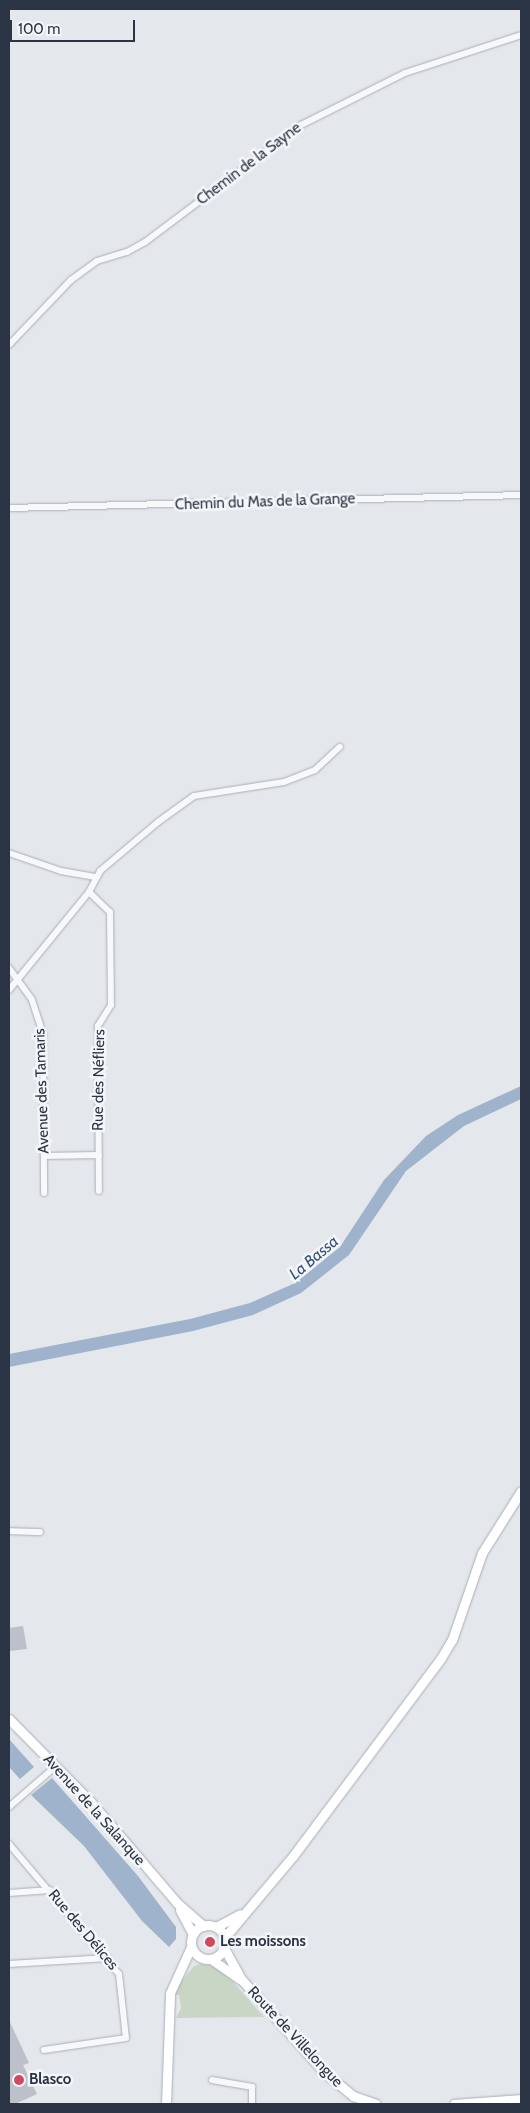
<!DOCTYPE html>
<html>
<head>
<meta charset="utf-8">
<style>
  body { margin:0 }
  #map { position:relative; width:530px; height:2113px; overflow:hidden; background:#e4e7ec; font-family:Cabin,sans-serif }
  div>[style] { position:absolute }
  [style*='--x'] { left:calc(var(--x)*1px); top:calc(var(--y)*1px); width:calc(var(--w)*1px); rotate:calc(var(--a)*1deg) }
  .green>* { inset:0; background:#c9d6c5 }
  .water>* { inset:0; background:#9fb4cc }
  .building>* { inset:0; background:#bbc0ca }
  .roads { filter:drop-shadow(0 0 1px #a9aeb7) drop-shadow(0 0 1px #a9aeb7) }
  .street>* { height:6px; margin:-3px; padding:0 3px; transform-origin:3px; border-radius:3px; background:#f7f8fa }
  .secondary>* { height:9px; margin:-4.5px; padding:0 4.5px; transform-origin:4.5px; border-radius:4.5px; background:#fff }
  .secondary>.ring { margin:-4.5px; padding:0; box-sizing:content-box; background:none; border:9px solid #fff; border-radius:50% }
  .dots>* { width:14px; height:14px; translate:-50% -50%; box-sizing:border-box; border:2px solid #f4f6f9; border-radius:50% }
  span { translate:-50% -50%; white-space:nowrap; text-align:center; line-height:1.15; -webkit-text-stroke:5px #f4f6f9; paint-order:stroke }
  .street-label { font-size:15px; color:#2b3445 }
  .poi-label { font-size:15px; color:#2b3445; font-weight:700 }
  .left { translate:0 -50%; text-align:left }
  .water-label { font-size:16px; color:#34527a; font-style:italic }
  .frame { position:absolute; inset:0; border:10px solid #2b3445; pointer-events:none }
  .scale { position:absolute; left:10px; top:20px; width:125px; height:22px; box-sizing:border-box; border:2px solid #2b3445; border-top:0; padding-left:6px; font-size:15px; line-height:18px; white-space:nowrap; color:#2b3445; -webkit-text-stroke:4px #f4f6f9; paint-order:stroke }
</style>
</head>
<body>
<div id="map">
  <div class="green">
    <i style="clip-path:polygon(201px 1964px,212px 1965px,227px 1975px,264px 2017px,176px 2018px,181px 2008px,179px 1995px,174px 1995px,180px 1983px,194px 1966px)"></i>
  </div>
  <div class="water">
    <i style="clip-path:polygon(521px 1086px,521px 1099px,464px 1126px,406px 1171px,349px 1255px,301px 1293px,253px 1315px,193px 1331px,9px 1367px,9px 1354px,190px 1319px,250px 1303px,295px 1283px,340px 1247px,384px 1180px,426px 1136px,458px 1115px)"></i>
    <i style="clip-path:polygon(9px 1739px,34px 1767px,20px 1779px,9px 1767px)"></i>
    <i style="clip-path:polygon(52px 1778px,138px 1876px,176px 1927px,176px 1939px,169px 1947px,142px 1921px,84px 1846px,31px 1795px)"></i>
  </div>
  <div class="building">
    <i style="clip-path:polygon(23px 1626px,27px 1649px,9px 1651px,9px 1628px)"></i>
    <i style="clip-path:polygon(9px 2020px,29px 2063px,23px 2065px,37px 2094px,15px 2104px,9px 2104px)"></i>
  </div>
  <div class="roads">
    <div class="street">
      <i style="--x:9;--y:345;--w:90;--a:-46.4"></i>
      <i style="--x:71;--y:280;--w:32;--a:-36"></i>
      <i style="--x:97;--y:261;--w:31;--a:-17"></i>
      <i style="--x:127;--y:252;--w:21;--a:-29"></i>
      <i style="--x:145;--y:242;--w:195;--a:-36.9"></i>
      <i style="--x:301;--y:125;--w:116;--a:-26.6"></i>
      <i style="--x:405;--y:73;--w:122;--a:-18.1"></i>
      <i style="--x:9;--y:508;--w:512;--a:-1.45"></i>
      <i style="--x:9;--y:853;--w:55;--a:19.1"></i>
      <i style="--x:61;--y:871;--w:36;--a:10"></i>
      <i style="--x:89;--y:892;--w:29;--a:44"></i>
      <i style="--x:110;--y:912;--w:93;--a:89.4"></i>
      <i style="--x:111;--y:1005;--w:25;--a:122"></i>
      <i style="--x:98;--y:1026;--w:165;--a:89.7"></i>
      <i style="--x:9;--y:968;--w:39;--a:54"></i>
      <i style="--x:32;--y:1000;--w:36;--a:72"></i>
      <i style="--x:43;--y:1034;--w:159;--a:89.6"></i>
      <i style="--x:9;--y:990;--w:127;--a:-50.8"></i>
      <i style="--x:89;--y:892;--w:24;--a:-62"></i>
      <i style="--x:100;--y:871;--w:76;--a:-40.2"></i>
      <i style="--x:158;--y:822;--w:44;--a:-35.8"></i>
      <i style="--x:194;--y:796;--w:91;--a:-8.8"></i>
      <i style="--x:284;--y:782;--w:33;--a:-21"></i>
      <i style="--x:315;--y:770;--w:34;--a:-43"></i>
      <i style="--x:44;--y:1156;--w:55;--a:-1"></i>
      <i style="--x:9;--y:1531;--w:31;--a:2"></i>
      <i style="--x:9;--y:1807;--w:62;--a:-41.1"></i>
      <i style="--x:9;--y:1844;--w:170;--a:49.8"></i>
      <i style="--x:119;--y:1974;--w:64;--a:83.8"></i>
      <i style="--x:126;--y:2038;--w:83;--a:171.7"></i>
      <i style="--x:9;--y:1893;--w:41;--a:-4.2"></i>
      <i style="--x:9;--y:1964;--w:99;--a:-3.5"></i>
      <i style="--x:212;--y:2080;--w:41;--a:9.9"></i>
      <i style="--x:252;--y:2087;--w:17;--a:90"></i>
    </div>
    <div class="secondary">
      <i style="--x:9;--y:1719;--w:115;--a:45.4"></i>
      <i style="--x:90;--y:1801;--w:134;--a:49.5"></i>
      <i style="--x:177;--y:1903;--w:35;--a:41"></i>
      <i style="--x:180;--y:1910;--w:27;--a:62"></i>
      <i class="ring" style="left:191px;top:1925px;width:25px;height:25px"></i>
      <i style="--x:216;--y:1927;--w:27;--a:-28"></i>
      <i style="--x:224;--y:1938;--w:107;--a:-49.9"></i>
      <i style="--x:293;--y:1856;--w:247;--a:-53.2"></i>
      <i style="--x:441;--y:1658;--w:21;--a:-59"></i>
      <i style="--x:452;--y:1640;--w:92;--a:-71"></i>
      <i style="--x:482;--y:1553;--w:73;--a:-57.8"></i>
      <i style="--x:224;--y:1948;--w:37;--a:61"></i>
      <i style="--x:242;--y:1980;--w:125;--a:48.3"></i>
      <i style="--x:325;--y:2073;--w:36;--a:39"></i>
      <i style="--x:353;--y:2096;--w:24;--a:19"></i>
      <i style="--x:211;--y:1959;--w:35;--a:35"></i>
      <i style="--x:166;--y:2104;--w:111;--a:-87.9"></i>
      <i style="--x:170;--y:1993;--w:51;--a:-65.5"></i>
      <i style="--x:454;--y:2104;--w:67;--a:-4.3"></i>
    </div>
  </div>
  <div class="dots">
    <i style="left:210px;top:1942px;background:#d1495b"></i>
    <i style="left:19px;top:2080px;background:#d1495b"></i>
  </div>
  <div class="street-label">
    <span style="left:249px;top:164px;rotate:-37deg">Chemin de la Sayne</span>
    <span style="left:265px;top:502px;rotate:-2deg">Chemin du Mas de la Grange</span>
    <span style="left:99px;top:1080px;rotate:-89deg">Rue des Néfliers</span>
    <span style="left:42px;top:1091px;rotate:-92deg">Avenue des Tamaris</span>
    <span style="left:94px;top:1810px;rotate:48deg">Avenue de la Salanque</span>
    <span style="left:83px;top:1930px;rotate:50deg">Rue des Délices</span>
    <span style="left:295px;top:2037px;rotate:47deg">Route de Villelongue</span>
  </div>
  <div class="poi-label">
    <span class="left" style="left:220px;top:1942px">Les moissons</span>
    <span class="left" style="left:29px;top:2080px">Blasco</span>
  </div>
  <div class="water-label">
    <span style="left:314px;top:1258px;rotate:-40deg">La Bassa</span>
  </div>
  <div class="frame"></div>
  <div class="scale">100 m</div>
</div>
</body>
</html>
